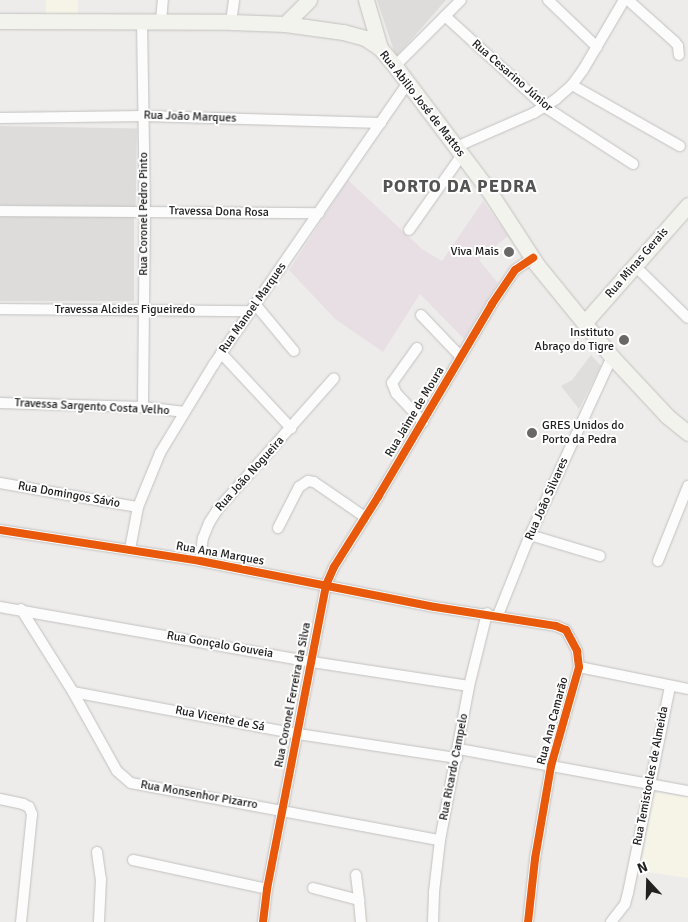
<!DOCTYPE html>
<html>
<head>
<meta charset="utf-8">
<style>
  body { margin:0 }
  #map { position:relative; width:688px; height:922px; overflow:hidden; background:#eeecea; font-family:Signika,sans-serif }
  div>[style] { position:absolute }
  [style*='--x'] { left:calc(var(--x)*1px); top:calc(var(--y)*1px); width:calc(var(--w)*1px); rotate:calc(var(--a)*1deg) }
  .residential>* { inset:0; background:#dddcdb; transform-origin:0 0 }
  .industrial>* { inset:0; background:#e7dfe4 }
  .education>* { inset:0; background:#f6f4e7; transform-origin:0 0 }
  .parking>* { inset:0; background:#dfdedd }
  .roads { filter:drop-shadow(0 0 1px #c2c1c0) drop-shadow(0 0 1px #c2c1c0) }
  .street>* { height:10px; margin:-5px; padding:0 5px; transform-origin:5px; border-radius:5px; background:#fcfcfc }
  .secondary>* { height:15px; margin:-7.5px; padding:0 7.5px; transform-origin:7.5px; border-radius:7.5px; background:#f3f3ed }
  .cycleway>* { height:8px; margin:-4px; padding:0 4px; transform-origin:4px; border-radius:4px; background:#e8590c }
  .dots>* { width:14px; height:14px; translate:-50% -50%; box-sizing:border-box; border:2px solid #fff; border-radius:50% }
  span { translate:-50% -50%; white-space:nowrap; text-align:center; line-height:1.15; -webkit-text-stroke:4px #fff; paint-order:stroke }
  .street-label { font-size:12px; color:#212121 }
  .poi-label { font-size:12px; color:#212121 }
  .right { translate:-100% -50%; text-align:right }
  .left { translate:0 -50%; text-align:left }
  .district-label { font-size:18px; color:#545454; font-weight:700; letter-spacing:1px }
  .north { position:absolute; left:623px; top:857px; width:50px; height:50px; -webkit-text-stroke:4px #fff; paint-order:stroke; rotate:339deg; font-size:14px; font-weight:700; line-height:20px; text-align:center; color:#212121 }
  .north::after { content:''; display:block; margin:auto; width:18px; height:22px; background:#212121; clip-path:polygon(50% 0,100% 100%,50% 72%,0 100%) }
</style>
</head>
<body>
<div id="map">
  <div class="residential">
    <i style="clip-path:polygon(377px 0,446px 0,396px 57px)"></i>
    <i style="left:0;top:126px;width:137px;height:79px;rotate:1deg"></i>
    <i style="left:0;top:217px;width:134px;height:84px"></i>
  </div>
  <div class="industrial">
    <i style="clip-path:polygon(348px 180px,422px 249px,442px 261px,483px 201px,508px 236px,479px 260px,498px 283px,464px 339px,420px 294px,383px 352px,335px 319px,289px 270px)"></i>
  </div>
  <div class="education">
    <i style="left:46px;top:0;width:32px;height:16px"></i>
    <i style="clip-path:polygon(653px 792px,688px 797px,688px 878px,641px 871px)"></i>
  </div>
  <div class="parking">
    <i style="clip-path:polygon(591px 355px,601px 366px,579px 409px,561px 386px,572px 380px)"></i>
  </div>
  <div class="roads">
    <div class="street">
      <i style="--x:548;--y:0;--w:68;--a:43.8"></i>
      <i style="--x:628;--y:0;--w:63;--a:41.8"></i>
      <i style="--x:675;--y:42;--w:5;--a:53"></i>
      <i style="--x:678;--y:46;--w:9;--a:84"></i>
      <i style="--x:445;--y:16;--w:135;--a:42.3"></i>
      <i style="--x:545;--y:107;--w:105;--a:32.9"></i>
      <i style="--x:142;--y:21;--w:190;--a:89.1"></i>
      <i style="--x:145;--y:211;--w:196;--a:90.6"></i>
      <i style="--x:161;--y:21;--w:21;--a:-85"></i>
      <i style="--x:231;--y:22;--w:22;--a:-82"></i>
      <i style="--x:395;--y:66;--w:93;--a:-45"></i>
      <i style="--x:572;--y:85;--w:124;--a:29.5"></i>
      <i style="--x:0;--y:118;--w:144;--a:-0.8"></i>
      <i style="--x:144;--y:116;--w:237;--a:1.7"></i>
      <i style="--x:456;--y:147;--w:85;--a:-23.6"></i>
      <i style="--x:534;--y:113;--w:26;--a:-32"></i>
      <i style="--x:556;--y:99;--w:21;--a:-41"></i>
      <i style="--x:572;--y:85;--w:19;--a:-54"></i>
      <i style="--x:583;--y:70;--w:81;--a:-59.6"></i>
      <i style="--x:0;--y:211;--w:319;--a:0.4"></i>
      <i style="--x:409;--y:230;--w:92;--a:-54.8"></i>
      <i style="--x:635;--y:266;--w:74;--a:44.5"></i>
      <i style="--x:255;--y:304;--w:61;--a:50.3"></i>
      <i style="--x:0;--y:309;--w:251;--a:0.5"></i>
      <i style="--x:421;--y:315;--w:58;--a:46.4"></i>
      <i style="--x:417;--y:348;--w:43;--a:125.5"></i>
      <i style="--x:392;--y:383;--w:11;--a:68"></i>
      <i style="--x:396;--y:393;--w:40;--a:47"></i>
      <i style="--x:221;--y:353;--w:103;--a:47"></i>
      <i style="--x:0;--y:403;--w:143;--a:1.6"></i>
      <i style="--x:143;--y:407;--w:42;--a:6.8"></i>
      <i style="--x:0;--y:483;--w:140;--a:9.9"></i>
      <i style="--x:278;--y:528;--w:46;--a:-62.9"></i>
      <i style="--x:299;--y:487;--w:11;--a:-34"></i>
      <i style="--x:308;--y:481;--w:6;--a:9"></i>
      <i style="--x:314;--y:482;--w:62;--a:34.5"></i>
      <i style="--x:0;--y:530;--w:202;--a:8.8"></i>
      <i style="--x:200;--y:561;--w:239;--a:11.1"></i>
      <i style="--x:435;--y:607;--w:122;--a:8.9"></i>
      <i style="--x:556;--y:626;--w:11;--a:22"></i>
      <i style="--x:566;--y:630;--w:24;--a:62"></i>
      <i style="--x:577;--y:651;--w:16;--a:83"></i>
      <i style="--x:579;--y:667;--w:103;--a:105.8"></i>
      <i style="--x:551;--y:766;--w:94;--a:99.8"></i>
      <i style="--x:535;--y:859;--w:63;--a:96.3"></i>
      <i style="--x:530;--y:535;--w:73;--a:16.7"></i>
      <i style="--x:130;--y:549;--w:43;--a:-79.2"></i>
      <i style="--x:138;--y:507;--w:58;--a:-67.8"></i>
      <i style="--x:160;--y:453;--w:104;--a:-58.8"></i>
      <i style="--x:214;--y:364;--w:341;--a:-55.4"></i>
      <i style="--x:200;--y:561;--w:23;--a:-83"></i>
      <i style="--x:203;--y:538;--w:16;--a:-68"></i>
      <i style="--x:209;--y:523;--w:15;--a:-58"></i>
      <i style="--x:217;--y:510;--w:176;--a:-48.4"></i>
      <i style="--x:658;--y:561;--w:81;--a:-68.2"></i>
      <i style="--x:0;--y:607;--w:317;--a:10"></i>
      <i style="--x:312;--y:662;--w:159;--a:8.7"></i>
      <i style="--x:21;--y:609;--w:98;--a:57.9"></i>
      <i style="--x:73;--y:692;--w:90;--a:60.9"></i>
      <i style="--x:117;--y:771;--w:18;--a:41"></i>
      <i style="--x:131;--y:783;--w:314;--a:10.5"></i>
      <i style="--x:498;--y:615;--w:86;--a:-68.2"></i>
      <i style="--x:530;--y:535;--w:196;--a:-65.3"></i>
      <i style="--x:579;--y:667;--w:111;--a:11.4"></i>
      <i style="--x:73;--y:692;--w:229;--a:10.6"></i>
      <i style="--x:298;--y:734;--w:161;--a:8.6"></i>
      <i style="--x:459;--y:749;--w:233;--a:10.4"></i>
      <i style="--x:0;--y:799;--w:24;--a:12"></i>
      <i style="--x:23;--y:804;--w:7;--a:27"></i>
      <i style="--x:29;--y:807;--w:8;--a:67"></i>
      <i style="--x:32;--y:814;--w:109;--a:95.8"></i>
      <i style="--x:97;--y:852;--w:27;--a:82"></i>
      <i style="--x:101;--y:879;--w:43;--a:92.7"></i>
      <i style="--x:133;--y:860;--w:137;--a:12.2"></i>
      <i style="--x:356;--y:875;--w:25;--a:83"></i>
      <i style="--x:313;--y:888;--w:48;--a:14.6"></i>
      <i style="--x:359;--y:900;--w:22;--a:85"></i>
      <i style="--x:263;--y:922;--w:33;--a:-83"></i>
      <i style="--x:267;--y:889;--w:310;--a:-79"></i>
      <i style="--x:326;--y:585;--w:20;--a:-66"></i>
      <i style="--x:334;--y:567;--w:83;--a:-57.8"></i>
      <i style="--x:378;--y:497;--w:224;--a:-59.4"></i>
      <i style="--x:492;--y:304;--w:41;--a:-55.9"></i>
      <i style="--x:515;--y:270;--w:22;--a:-34"></i>
      <i style="--x:433;--y:922;--w:30;--a:-88"></i>
      <i style="--x:434;--y:892;--w:52;--a:-83.4"></i>
      <i style="--x:440;--y:840;--w:157;--a:-79.3"></i>
      <i style="--x:469;--y:686;--w:75;--a:-76.1"></i>
      <i style="--x:611;--y:922;--w:23;--a:-52"></i>
      <i style="--x:625;--y:904;--w:11;--a:-75"></i>
      <i style="--x:628;--y:893;--w:211;--a:-78.5"></i>
    </div>
    <div class="secondary">
      <i style="--x:366;--y:0;--w:50;--a:73.7"></i>
      <i style="--x:0;--y:21;--w:231;--a:0.2"></i>
      <i style="--x:231;--y:22;--w:54;--a:2.1"></i>
      <i style="--x:285;--y:24;--w:59;--a:7.9"></i>
      <i style="--x:343;--y:32;--w:23;--a:15"></i>
      <i style="--x:365;--y:38;--w:18;--a:34"></i>
      <i style="--x:380;--y:48;--w:23;--a:50"></i>
      <i style="--x:395;--y:66;--w:153;--a:53"></i>
      <i style="--x:487;--y:188;--w:92;--a:57"></i>
      <i style="--x:537;--y:265;--w:119;--a:50.8"></i>
      <i style="--x:612;--y:357;--w:81;--a:47"></i>
      <i style="--x:667;--y:416;--w:27;--a:39"></i>
      <i style="--x:285;--y:24;--w:34;--a:-45"></i>
      <i style="--x:585;--y:322;--w:156;--a:-48.6"></i>
    </div>
  </div>
  <div class="cycleway">
    <i style="--x:0;--y:530;--w:202;--a:8.8"></i>
    <i style="--x:200;--y:561;--w:239;--a:11.1"></i>
    <i style="--x:435;--y:607;--w:122;--a:8.9"></i>
    <i style="--x:556;--y:626;--w:11;--a:22"></i>
    <i style="--x:566;--y:630;--w:24;--a:62"></i>
    <i style="--x:577;--y:651;--w:16;--a:83"></i>
    <i style="--x:579;--y:667;--w:103;--a:105.8"></i>
    <i style="--x:551;--y:766;--w:94;--a:99.8"></i>
    <i style="--x:535;--y:859;--w:63;--a:96.3"></i>
    <i style="--x:263;--y:922;--w:33;--a:-83"></i>
    <i style="--x:267;--y:889;--w:310;--a:-79"></i>
    <i style="--x:326;--y:585;--w:20;--a:-66"></i>
    <i style="--x:334;--y:567;--w:83;--a:-57.8"></i>
    <i style="--x:378;--y:497;--w:224;--a:-59.4"></i>
    <i style="--x:492;--y:304;--w:41;--a:-55.9"></i>
    <i style="--x:515;--y:270;--w:22;--a:-34"></i>
  </div>
  <div class="dots">
    <i style="left:509px;top:252px;background:#696867"></i>
    <i style="left:624px;top:340px;background:#696867"></i>
    <i style="left:532px;top:433px;background:#696867"></i>
  </div>
  <div class="street-label">
    <span style="left:512px;top:76px;rotate:41deg">Rua Cesarino Júnior</span>
    <span style="left:422px;top:104px;rotate:52deg">Rua Abilio José de Mattos</span>
    <span style="left:190px;top:117px;rotate:2deg">Rua João Marques</span>
    <span style="left:219px;top:212px;rotate:1deg">Travessa Dona Rosa</span>
    <span style="left:144px;top:214px;rotate:-90deg">Rua Coronel Pedro Pinto</span>
    <span style="left:637px;top:263px;rotate:-49deg">Rua Minas Gerais</span>
    <span style="left:253px;top:308px;rotate:-55deg">Rua Manoel Marques</span>
    <span style="left:125px;top:310px">Travessa Alcides Figueiredo</span>
    <span style="left:92px;top:407px;rotate:3deg">Travessa Sargento Costa Velho</span>
    <span style="left:415px;top:412px;rotate:-59deg">Rua Jaime de Moura</span>
    <span style="left:250px;top:474px;rotate:-48deg">Rua João Nogueira</span>
    <span style="left:69px;top:495px;rotate:10deg">Rua Domingos Sávio</span>
    <span style="left:547px;top:499px;rotate:-66deg">Rua João Silvares</span>
    <span style="left:220px;top:554px;rotate:10deg">Rua Ana Marques</span>
    <span style="left:220px;top:645px;rotate:10deg">Rua Gonçalo Gouveia</span>
    <span style="left:293px;top:695px;rotate:-79deg">Rua Coronel Ferreira da Silva</span>
    <span style="left:220px;top:719px;rotate:11deg">Rua Vicente de Sá</span>
    <span style="left:553px;top:721px;rotate:-75deg">Rua Ana Camarão</span>
    <span style="left:454px;top:767px;rotate:-79deg">Rua Ricardo Campelo</span>
    <span style="left:651px;top:776px;rotate:-79deg">Rua Temistocles de Almeida</span>
    <span style="left:199px;top:795px;rotate:10deg">Rua Monsenhor Pizarro</span>
  </div>
  <div class="poi-label">
    <span class="right" style="left:499px;top:252px">Viva Mais</span>
    <span class="right" style="left:614px;top:340px">Instituto<br>Abraço do Tigre</span>
    <span class="left" style="left:542px;top:433px">GRES Unidos do<br>Porto da Pedra</span>
  </div>
  <div class="district-label">
    <span style="left:460px;top:186px">PORTO DA PEDRA</span>
  </div>
  <div class="north">N</div>
</div>
</body>
</html>
